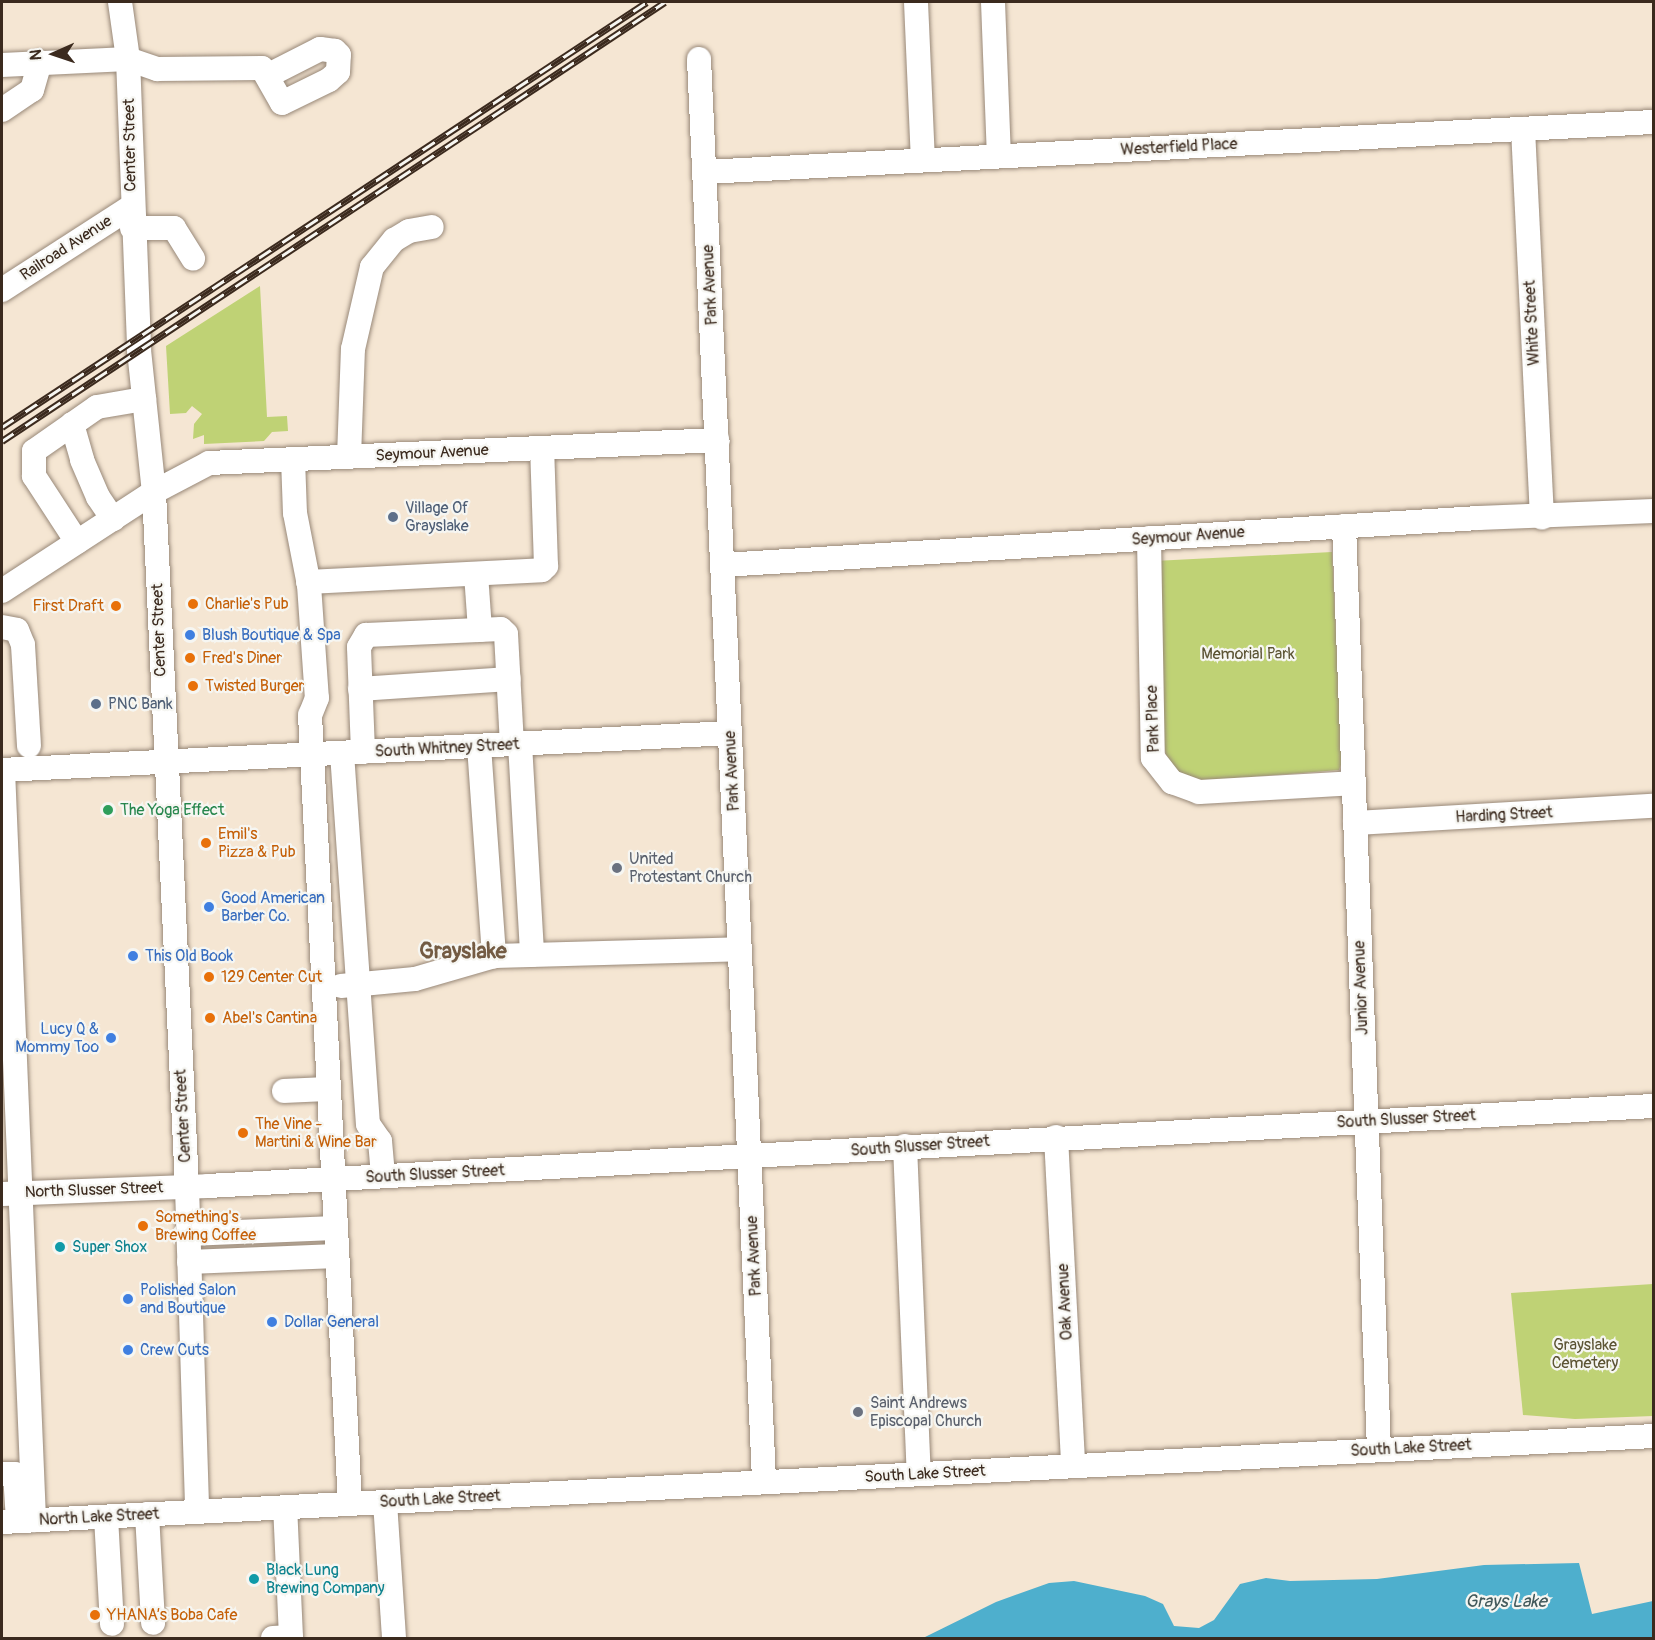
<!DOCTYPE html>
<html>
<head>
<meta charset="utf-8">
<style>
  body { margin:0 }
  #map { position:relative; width:1655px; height:1640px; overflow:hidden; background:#f5e6d3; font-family:Pangolin,sans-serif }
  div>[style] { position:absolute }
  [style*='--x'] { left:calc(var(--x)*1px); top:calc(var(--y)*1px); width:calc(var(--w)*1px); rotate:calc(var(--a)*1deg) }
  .green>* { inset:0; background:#bfd275 }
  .water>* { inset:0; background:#4eafcd }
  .roads { filter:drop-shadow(0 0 2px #988878) drop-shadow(0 0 2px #988878) }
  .minor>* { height:24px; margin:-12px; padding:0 12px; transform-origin:12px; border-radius:12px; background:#fff }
  .rail>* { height:7px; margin-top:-3.5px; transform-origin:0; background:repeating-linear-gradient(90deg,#f6f6f2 0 14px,#3b2a1e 0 28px); box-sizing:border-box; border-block:2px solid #3b2a1e }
  .dots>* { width:16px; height:16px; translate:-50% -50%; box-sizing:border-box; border:3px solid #f6f6f2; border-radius:50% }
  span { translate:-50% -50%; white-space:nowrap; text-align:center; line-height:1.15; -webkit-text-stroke:4.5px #f6f6f2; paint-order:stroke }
  .street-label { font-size:16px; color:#3b2a1e }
  .service-label { font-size:16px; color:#4e5e75 }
  .left { translate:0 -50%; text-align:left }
  .food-label { font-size:16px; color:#c56008 }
  .right { translate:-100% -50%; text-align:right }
  .shop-label { font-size:16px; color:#366cbe }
  .park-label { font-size:16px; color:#5c5434 }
  .leisure-label { font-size:16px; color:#27864d }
  .worship-label { font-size:16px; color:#5b616d }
  .culture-label { font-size:16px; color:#0d838f }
  .water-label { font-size:18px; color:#42595b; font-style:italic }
  .district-label { font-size:22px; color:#735b43; font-weight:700 }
  .frame { position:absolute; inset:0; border:3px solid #3b2a1e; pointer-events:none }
  .north { position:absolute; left:24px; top:24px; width:60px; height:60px; -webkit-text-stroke:4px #f6f6f2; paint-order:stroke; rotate:267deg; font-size:16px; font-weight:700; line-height:24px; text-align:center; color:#3b2a1e }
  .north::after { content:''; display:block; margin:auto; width:21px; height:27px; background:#3b2a1e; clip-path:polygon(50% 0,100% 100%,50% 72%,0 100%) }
</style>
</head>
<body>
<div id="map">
  <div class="green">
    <i style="clip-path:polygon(260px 286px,267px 417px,287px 416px,288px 431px,272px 432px,264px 441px,204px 444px,204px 435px,193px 439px,194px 424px,202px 414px,192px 406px,186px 413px,170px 414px,166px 346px)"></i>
    <i style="clip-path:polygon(1332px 552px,1342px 762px,1339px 770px,1199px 781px,1181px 774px,1167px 759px,1164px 746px,1154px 561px)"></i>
    <i style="clip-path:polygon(1653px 1284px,1653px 1416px,1575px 1419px,1523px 1415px,1511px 1293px)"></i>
  </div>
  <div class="water">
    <i style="clip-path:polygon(1579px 1563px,1592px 1614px,1653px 1601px,1653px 1638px,923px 1638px,996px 1602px,1049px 1583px,1074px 1581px,1145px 1596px,1163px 1604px,1174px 1626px,1199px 1628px,1214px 1620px,1240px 1584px,1266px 1578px,1290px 1581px,1377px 1579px,1484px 1565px)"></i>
  </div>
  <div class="roads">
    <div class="minor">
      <i style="--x:120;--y:2;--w:58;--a:82"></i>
      <i style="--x:128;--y:59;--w:291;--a:87.8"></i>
      <i style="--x:139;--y:350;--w:143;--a:84"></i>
      <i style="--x:154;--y:492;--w:696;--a:87.28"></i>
      <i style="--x:187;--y:1187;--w:325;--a:88.2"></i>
      <i style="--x:916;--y:2;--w:158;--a:87.5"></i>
      <i style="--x:993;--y:2;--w:154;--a:87.8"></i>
      <i style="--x:699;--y:59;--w:1424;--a:87.38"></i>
      <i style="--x:2;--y:65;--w:126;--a:-2.7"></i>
      <i style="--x:128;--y:59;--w:31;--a:19"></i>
      <i style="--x:157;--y:69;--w:105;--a:-0.5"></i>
      <i style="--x:262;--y:68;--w:40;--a:60.3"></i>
      <i style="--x:282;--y:103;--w:52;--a:-26.1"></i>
      <i style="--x:329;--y:80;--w:12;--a:-42"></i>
      <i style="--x:338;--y:72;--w:17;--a:-87"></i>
      <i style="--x:339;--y:55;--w:6;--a:-135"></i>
      <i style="--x:335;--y:51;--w:15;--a:-172"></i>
      <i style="--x:320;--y:49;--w:59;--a:153"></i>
      <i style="--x:2;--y:110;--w:36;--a:-34"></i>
      <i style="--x:32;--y:90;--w:29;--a:-74"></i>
      <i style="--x:1523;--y:129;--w:389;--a:87.2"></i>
      <i style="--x:705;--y:172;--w:950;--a:-3.02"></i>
      <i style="--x:132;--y:228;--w:42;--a:0"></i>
      <i style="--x:174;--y:228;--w:36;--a:58"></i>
      <i style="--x:2;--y:290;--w:153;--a:-32.8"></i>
      <i style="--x:72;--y:424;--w:37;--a:74"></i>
      <i style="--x:82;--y:460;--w:40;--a:66.6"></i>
      <i style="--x:98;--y:497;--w:27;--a:56"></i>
      <i style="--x:349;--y:457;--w:108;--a:-87.9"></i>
      <i style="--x:353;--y:349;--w:84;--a:-77"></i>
      <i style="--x:372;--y:267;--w:35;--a:-51"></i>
      <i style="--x:394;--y:240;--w:17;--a:-31"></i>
      <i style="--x:409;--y:231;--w:23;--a:-10"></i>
      <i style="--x:293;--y:459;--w:54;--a:87.9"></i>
      <i style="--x:295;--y:513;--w:73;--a:79"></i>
      <i style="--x:309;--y:585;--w:113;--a:86"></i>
      <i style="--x:317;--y:698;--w:18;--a:112"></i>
      <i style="--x:310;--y:715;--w:790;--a:87.1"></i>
      <i style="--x:1344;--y:526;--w:925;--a:87.83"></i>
      <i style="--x:1149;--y:538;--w:220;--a:89"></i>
      <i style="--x:1153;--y:758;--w:31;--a:52"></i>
      <i style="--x:1172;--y:782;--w:29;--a:20"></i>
      <i style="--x:1199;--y:792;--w:154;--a:-3.3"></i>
      <i style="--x:77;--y:542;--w:79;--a:-123.1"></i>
      <i style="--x:34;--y:476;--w:25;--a:-90"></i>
      <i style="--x:34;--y:451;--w:77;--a:-34.9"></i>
      <i style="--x:97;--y:407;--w:48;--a:-9.7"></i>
      <i style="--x:723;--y:565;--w:756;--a:-3.56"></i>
      <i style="--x:1478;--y:518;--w:176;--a:-2.3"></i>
      <i style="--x:476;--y:574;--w:56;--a:85.9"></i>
      <i style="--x:308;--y:582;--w:234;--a:-2.9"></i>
      <i style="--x:542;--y:570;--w:6;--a:-45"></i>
      <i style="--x:546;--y:566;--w:118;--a:-91.9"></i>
      <i style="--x:2;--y:591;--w:181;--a:-33.1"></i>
      <i style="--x:154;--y:492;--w:62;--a:-27.8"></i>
      <i style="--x:209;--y:463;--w:509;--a:-2.59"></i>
      <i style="--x:2;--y:627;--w:15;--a:11"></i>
      <i style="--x:17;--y:630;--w:16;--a:68"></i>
      <i style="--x:23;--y:645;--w:101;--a:86.6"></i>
      <i style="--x:360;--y:689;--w:149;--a:-3.8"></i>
      <i style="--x:520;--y:744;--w:211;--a:86.7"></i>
      <i style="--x:479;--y:746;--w:211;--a:85.9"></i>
      <i style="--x:363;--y:752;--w:105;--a:-92.2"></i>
      <i style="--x:359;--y:647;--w:14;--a:-60"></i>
      <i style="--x:366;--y:635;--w:135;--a:-2.5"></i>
      <i style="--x:501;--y:629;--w:7;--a:45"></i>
      <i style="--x:506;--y:634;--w:110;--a:86.9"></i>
      <i style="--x:342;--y:753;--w:372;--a:86"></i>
      <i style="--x:368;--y:1124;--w:21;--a:55"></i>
      <i style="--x:380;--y:1141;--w:35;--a:85"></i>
      <i style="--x:2;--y:770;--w:729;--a:-2.91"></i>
      <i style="--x:3;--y:770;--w:751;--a:87.63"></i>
      <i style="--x:1355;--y:823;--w:299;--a:-3.3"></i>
      <i style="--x:341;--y:986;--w:74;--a:-5.4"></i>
      <i style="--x:415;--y:979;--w:82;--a:-16.2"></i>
      <i style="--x:494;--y:956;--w:246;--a:-1.6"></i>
      <i style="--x:284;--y:1091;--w:42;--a:-2.7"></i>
      <i style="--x:1056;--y:1137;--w:329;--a:87"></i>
      <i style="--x:905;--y:1146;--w:328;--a:87.6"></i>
      <i style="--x:2;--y:1194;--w:206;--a:-2.2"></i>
      <i style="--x:208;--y:1186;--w:1448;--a:-3.17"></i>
      <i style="--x:188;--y:1234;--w:147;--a:-2.3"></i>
      <i style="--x:189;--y:1262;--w:148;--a:-2.3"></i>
      <i style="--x:2;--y:1474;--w:13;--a:0"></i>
      <i style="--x:15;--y:1474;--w:47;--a:86.3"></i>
      <i style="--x:385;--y:1502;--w:136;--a:86.2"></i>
      <i style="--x:147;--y:1514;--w:109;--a:86.8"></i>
      <i style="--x:106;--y:1517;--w:107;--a:86.8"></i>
      <i style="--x:2;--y:1522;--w:1654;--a:-2.98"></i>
      <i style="--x:273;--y:1638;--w:18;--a:-3"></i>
      <i style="--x:291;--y:1637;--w:130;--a:-92.6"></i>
    </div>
  </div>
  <div class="rail">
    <i style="--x:2;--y:427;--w:772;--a:-33.38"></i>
    <i style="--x:2;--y:441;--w:795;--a:-33.51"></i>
  </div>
  <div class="dots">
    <i style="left:393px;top:517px;background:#5c6f8a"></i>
    <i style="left:193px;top:604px;background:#e8710a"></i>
    <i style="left:116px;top:606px;background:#e8710a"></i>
    <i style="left:190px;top:635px;background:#3f7fe0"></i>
    <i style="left:190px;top:658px;background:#e8710a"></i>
    <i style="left:193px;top:686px;background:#e8710a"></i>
    <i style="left:96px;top:704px;background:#5c6f8a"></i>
    <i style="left:108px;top:810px;background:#2e9e5b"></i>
    <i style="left:206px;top:843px;background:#e8710a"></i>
    <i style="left:617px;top:868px;background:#6b7280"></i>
    <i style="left:209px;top:907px;background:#3f7fe0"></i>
    <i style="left:133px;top:956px;background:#3f7fe0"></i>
    <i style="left:209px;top:977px;background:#e8710a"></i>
    <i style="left:210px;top:1018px;background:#e8710a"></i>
    <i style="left:111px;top:1038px;background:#3f7fe0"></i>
    <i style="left:243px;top:1133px;background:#e8710a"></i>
    <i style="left:143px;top:1226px;background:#e8710a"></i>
    <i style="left:60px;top:1247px;background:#0f9aa8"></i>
    <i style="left:128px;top:1299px;background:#3f7fe0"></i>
    <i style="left:272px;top:1322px;background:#3f7fe0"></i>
    <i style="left:128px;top:1350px;background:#3f7fe0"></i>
    <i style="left:858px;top:1412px;background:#6b7280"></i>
    <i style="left:254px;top:1579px;background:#0f9aa8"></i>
    <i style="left:95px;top:1615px;background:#e8710a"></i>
  </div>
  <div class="street-label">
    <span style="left:130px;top:145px;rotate:-91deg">Center Street</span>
    <span style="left:1179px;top:147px;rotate:-3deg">Westerfield Place</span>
    <span style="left:66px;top:248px;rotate:-33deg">Railroad Avenue</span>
    <span style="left:710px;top:285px;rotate:-93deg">Park Avenue</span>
    <span style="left:1532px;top:323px;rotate:-93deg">White Street</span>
    <span style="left:432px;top:453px;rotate:-3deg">Seymour Avenue</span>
    <span style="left:1188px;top:536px;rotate:-4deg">Seymour Avenue</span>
    <span style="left:159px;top:630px;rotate:-92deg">Center Street</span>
    <span style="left:1153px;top:719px;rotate:-92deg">Park Place</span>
    <span style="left:447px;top:748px;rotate:-3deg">South Whitney Street</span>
    <span style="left:732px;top:771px;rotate:-93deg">Park Avenue</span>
    <span style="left:1504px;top:815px;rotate:-3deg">Harding Street</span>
    <span style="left:1361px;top:988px;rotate:-92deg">Junior Avenue</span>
    <span style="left:183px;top:1116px;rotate:-93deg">Center Street</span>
    <span style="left:1406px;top:1119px;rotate:-3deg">South Slusser Street</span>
    <span style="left:920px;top:1146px;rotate:-4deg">South Slusser Street</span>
    <span style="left:435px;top:1174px;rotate:-3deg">South Slusser Street</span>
    <span style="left:94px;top:1190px;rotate:-2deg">North Slusser Street</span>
    <span style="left:754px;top:1256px;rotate:-93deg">Park Avenue</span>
    <span style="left:1065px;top:1302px;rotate:-93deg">Oak Avenue</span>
    <span style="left:1411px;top:1448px;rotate:-3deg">South Lake Street</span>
    <span style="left:925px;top:1474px;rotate:-3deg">South Lake Street</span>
    <span style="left:440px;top:1499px;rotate:-3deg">South Lake Street</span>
    <span style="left:99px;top:1517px;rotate:-3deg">North Lake Street</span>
  </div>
  <div class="service-label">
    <span class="left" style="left:405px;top:517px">Village Of<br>Grayslake</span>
    <span class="left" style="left:108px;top:704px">PNC Bank</span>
  </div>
  <div class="food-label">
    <span class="left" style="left:205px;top:604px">Charlie's Pub</span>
    <span class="right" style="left:104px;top:606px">First Draft</span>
    <span class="left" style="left:202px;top:658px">Fred's Diner</span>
    <span class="left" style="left:205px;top:686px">Twisted Burger</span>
    <span class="left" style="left:218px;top:843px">Emil's<br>Pizza &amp; Pub</span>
    <span class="left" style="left:221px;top:977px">129 Center Cut</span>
    <span class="left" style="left:222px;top:1018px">Abel's Cantina</span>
    <span class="left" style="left:255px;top:1133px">The Vine -<br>Martini &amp; Wine Bar</span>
    <span class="left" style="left:155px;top:1226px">Something's<br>Brewing Coffee</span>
    <span class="left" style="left:107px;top:1615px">YHANA’s Boba Cafe</span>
  </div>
  <div class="shop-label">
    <span class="left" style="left:202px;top:635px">Blush Boutique &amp; Spa</span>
    <span class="left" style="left:221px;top:907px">Good American<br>Barber Co.</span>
    <span class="left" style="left:145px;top:956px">This Old Book</span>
    <span class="right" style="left:99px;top:1038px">Lucy Q &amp;<br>Mommy Too</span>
    <span class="left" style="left:140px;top:1299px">Polished Salon<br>and Boutique</span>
    <span class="left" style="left:284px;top:1322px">Dollar General</span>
    <span class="left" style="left:140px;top:1350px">Crew Cuts</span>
  </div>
  <div class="park-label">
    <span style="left:1248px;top:654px">Memorial Park</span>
    <span style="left:1585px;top:1354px">Grayslake<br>Cemetery</span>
  </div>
  <div class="leisure-label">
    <span class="left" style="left:120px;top:810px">The Yoga Effect</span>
  </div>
  <div class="worship-label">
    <span class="left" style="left:629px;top:868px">United<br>Protestant Church</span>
    <span class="left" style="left:870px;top:1412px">Saint Andrews<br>Episcopal Church</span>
  </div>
  <div class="culture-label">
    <span class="left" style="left:72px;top:1247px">Super Shox</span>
    <span class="left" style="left:266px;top:1579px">Black Lung<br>Brewing Company</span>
  </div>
  <div class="water-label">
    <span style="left:1506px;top:1602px">Grays Lake</span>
  </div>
  <div class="district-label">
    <span style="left:463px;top:952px">Grayslake</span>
  </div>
  <div class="frame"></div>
  <div class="north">N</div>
</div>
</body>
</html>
